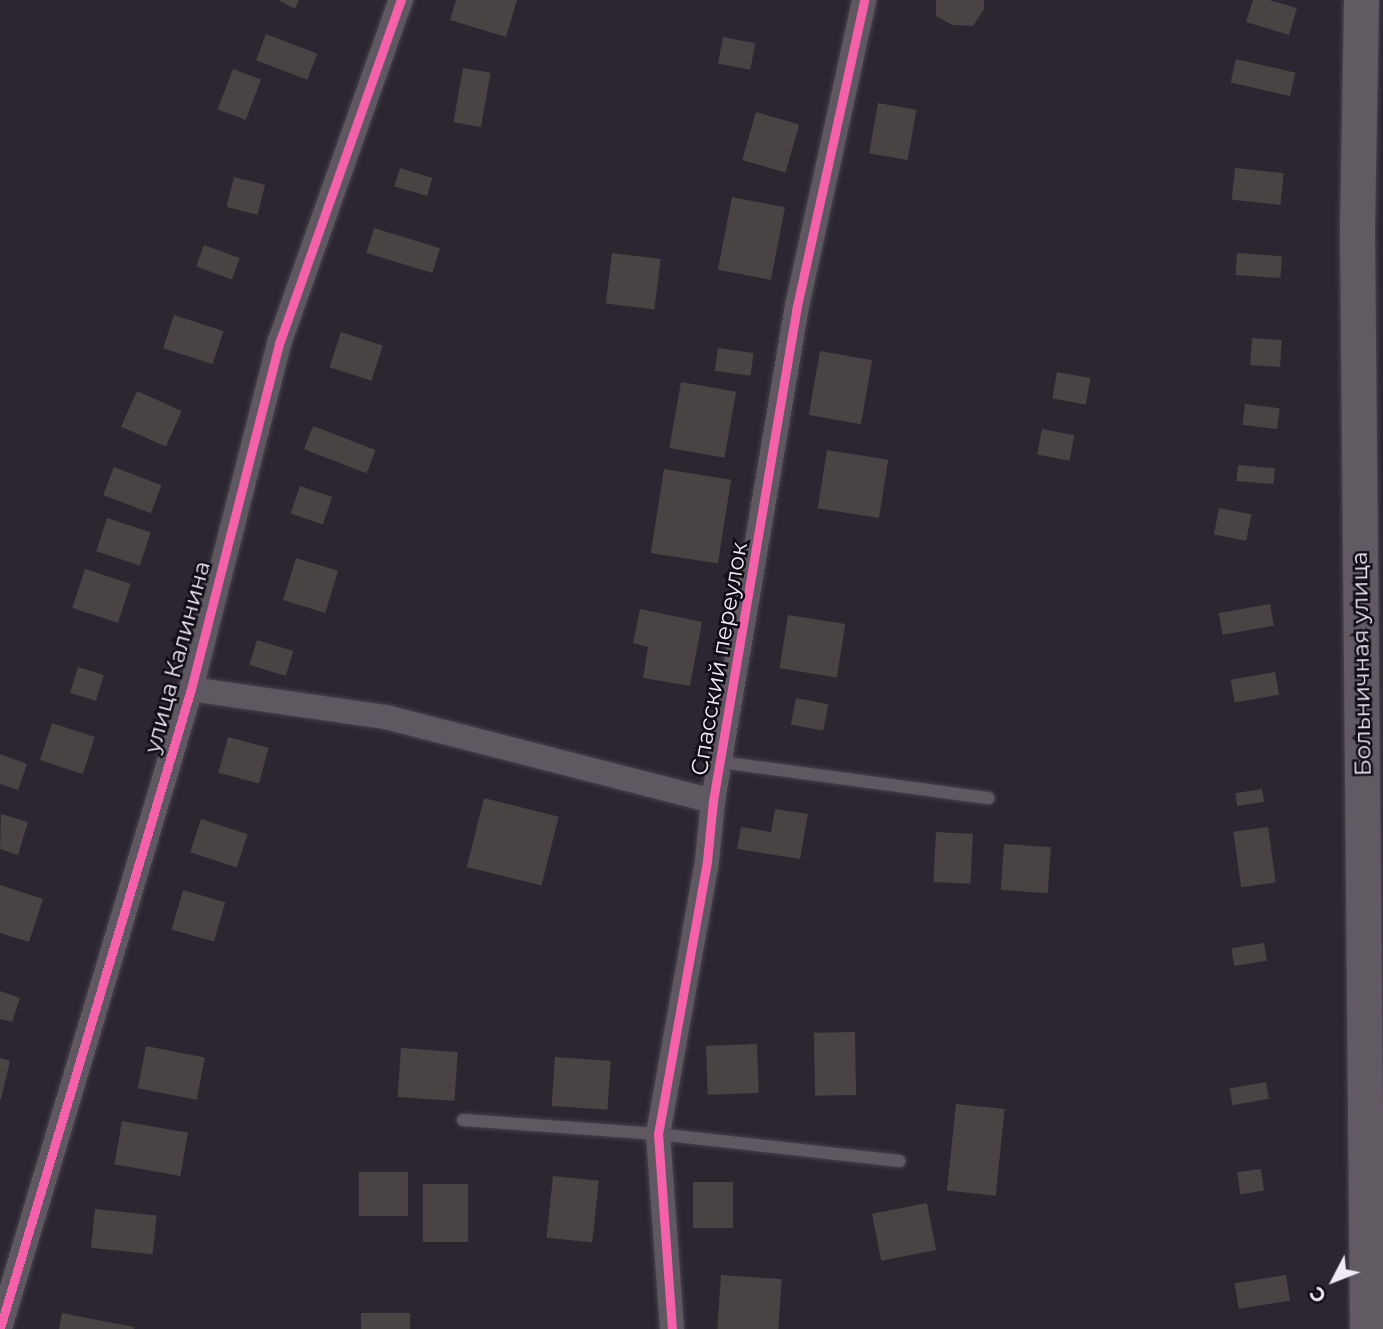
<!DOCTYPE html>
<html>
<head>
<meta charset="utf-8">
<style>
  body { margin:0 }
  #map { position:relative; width:1383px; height:1329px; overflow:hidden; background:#2b2630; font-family:Montserrat,sans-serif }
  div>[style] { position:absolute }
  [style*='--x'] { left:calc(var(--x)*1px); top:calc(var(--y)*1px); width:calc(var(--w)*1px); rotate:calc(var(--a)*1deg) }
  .building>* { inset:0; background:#494344; transform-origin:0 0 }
  .roads { filter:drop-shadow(0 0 2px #47424b) drop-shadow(0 0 2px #47424b) }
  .lane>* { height:12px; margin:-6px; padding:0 6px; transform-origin:6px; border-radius:6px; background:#5f5861 }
  .street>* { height:24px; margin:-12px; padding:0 12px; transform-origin:12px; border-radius:12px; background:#5f5861 }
  .secondary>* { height:35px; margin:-17.5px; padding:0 17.5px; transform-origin:17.5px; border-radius:17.5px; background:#625a63 }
  .cycleway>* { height:9px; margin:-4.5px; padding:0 4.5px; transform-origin:4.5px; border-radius:4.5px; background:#f560ab }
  span { translate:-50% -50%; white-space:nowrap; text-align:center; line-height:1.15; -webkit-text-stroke:5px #110d15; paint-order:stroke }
  .street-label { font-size:23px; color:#f0eaf7 }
  .north { position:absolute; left:1299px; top:1245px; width:70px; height:70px; -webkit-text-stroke:5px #110d15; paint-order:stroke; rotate:228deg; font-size:19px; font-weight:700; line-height:28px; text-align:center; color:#f0eaf7 }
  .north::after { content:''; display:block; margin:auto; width:24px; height:32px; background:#f0eaf7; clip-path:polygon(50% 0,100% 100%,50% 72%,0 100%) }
</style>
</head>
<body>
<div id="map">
  <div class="building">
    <i style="clip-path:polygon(278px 0,299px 0,295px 9px)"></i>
    <i style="clip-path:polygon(456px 0,517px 0,506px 37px,450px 20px)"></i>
    <i style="clip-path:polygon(936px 0,984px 0,984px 9px,973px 26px,952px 25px,936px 16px)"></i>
    <i style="clip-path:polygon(1253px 0,1269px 0,1297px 8px,1289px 35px,1246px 22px)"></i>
    <i style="left:266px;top:34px;width:55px;height:28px;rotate:21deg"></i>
    <i style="left:723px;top:37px;width:33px;height:27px;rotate:11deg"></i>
    <i style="left:1236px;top:59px;width:61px;height:24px;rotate:13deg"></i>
    <i style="left:463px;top:68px;width:28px;height:55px;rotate:10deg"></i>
    <i style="left:233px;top:69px;width:30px;height:43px;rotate:21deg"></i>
    <i style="left:878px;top:103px;width:39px;height:51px;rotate:10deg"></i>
    <i style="left:756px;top:112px;width:45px;height:50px;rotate:16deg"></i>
    <i style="left:400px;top:168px;width:34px;height:19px;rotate:17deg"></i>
    <i style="left:1235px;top:168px;width:49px;height:32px;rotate:6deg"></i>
    <i style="left:234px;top:177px;width:32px;height:31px;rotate:14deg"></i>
    <i style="left:732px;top:197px;width:54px;height:74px;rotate:11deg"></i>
    <i style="left:374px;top:228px;width:69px;height:26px;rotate:17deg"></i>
    <i style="left:204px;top:245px;width:38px;height:23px;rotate:20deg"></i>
    <i style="left:612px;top:253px;width:49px;height:51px;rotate:7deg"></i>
    <i style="left:1237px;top:253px;width:45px;height:22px;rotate:4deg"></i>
    <i style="left:174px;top:315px;width:52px;height:35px;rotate:18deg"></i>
    <i style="left:341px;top:332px;width:44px;height:37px;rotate:18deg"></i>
    <i style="left:1252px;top:338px;width:30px;height:27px;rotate:4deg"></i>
    <i style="left:718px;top:348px;width:36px;height:23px;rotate:8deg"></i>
    <i style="left:820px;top:351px;width:53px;height:65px;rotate:10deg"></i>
    <i style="left:1057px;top:372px;width:34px;height:27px;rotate:10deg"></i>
    <i style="left:681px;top:382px;width:56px;height:67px;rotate:10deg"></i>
    <i style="left:137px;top:391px;width:49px;height:39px;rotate:24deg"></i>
    <i style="left:1245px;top:404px;width:35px;height:21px;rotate:7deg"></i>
    <i style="left:313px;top:426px;width:67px;height:25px;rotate:21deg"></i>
    <i style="left:1042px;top:429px;width:33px;height:26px;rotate:11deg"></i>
    <i style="left:827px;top:450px;width:62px;height:59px;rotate:9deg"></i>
    <i style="left:1238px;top:465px;width:37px;height:16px;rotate:5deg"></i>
    <i style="left:114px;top:467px;width:51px;height:30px;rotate:21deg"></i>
    <i style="left:664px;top:469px;width:68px;height:85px;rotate:9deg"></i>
    <i style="left:300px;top:486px;width:34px;height:29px;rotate:19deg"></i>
    <i style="left:1219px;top:508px;width:33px;height:27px;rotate:11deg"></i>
    <i style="left:107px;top:518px;width:46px;height:35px;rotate:18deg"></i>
    <i style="left:296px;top:558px;width:44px;height:44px;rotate:17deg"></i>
    <i style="left:85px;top:569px;width:48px;height:41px;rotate:18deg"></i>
    <i style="left:1270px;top:604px;width:22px;height:52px;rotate:80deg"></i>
    <i style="clip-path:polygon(640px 609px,702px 622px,690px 686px,643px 678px,648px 647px,633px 643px)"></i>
    <i style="left:788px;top:615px;width:58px;height:54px;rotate:9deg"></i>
    <i style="left:257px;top:640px;width:38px;height:26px;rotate:17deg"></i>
    <i style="left:78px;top:667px;width:27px;height:27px;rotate:17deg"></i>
    <i style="left:1275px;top:672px;width:23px;height:45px;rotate:80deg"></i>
    <i style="left:796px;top:698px;width:33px;height:27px;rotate:11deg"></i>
    <i style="left:52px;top:723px;width:45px;height:39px;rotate:18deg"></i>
    <i style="left:228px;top:737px;width:42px;height:37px;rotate:15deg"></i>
    <i style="clip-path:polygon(0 754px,27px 764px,18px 790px,0 784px)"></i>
    <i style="left:1262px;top:789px;width:13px;height:27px;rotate:81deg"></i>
    <i style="left:484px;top:798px;width:77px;height:71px;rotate:14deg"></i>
    <i style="clip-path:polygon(775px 809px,808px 814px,800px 859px,737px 849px,741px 827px,771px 832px)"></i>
    <i style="clip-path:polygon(1px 814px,28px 822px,18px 855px,0 849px)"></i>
    <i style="left:201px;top:819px;width:49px;height:35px;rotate:18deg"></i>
    <i style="left:1268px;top:827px;width:56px;height:35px;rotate:82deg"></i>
    <i style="left:936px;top:832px;width:37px;height:50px;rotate:3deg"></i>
    <i style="left:1004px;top:844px;width:47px;height:46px;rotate:4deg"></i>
    <i style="clip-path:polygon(0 885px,43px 899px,29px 942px,0 933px)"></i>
    <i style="left:183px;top:890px;width:44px;height:41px;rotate:16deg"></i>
    <i style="left:1264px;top:943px;width:18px;height:33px;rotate:81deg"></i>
    <i style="clip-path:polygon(0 991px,20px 998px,12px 1022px,0 1019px)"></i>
    <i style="left:855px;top:1032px;width:63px;height:41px;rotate:89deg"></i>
    <i style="left:757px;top:1044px;width:49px;height:51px;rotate:88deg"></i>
    <i style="left:146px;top:1046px;width:60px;height:43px;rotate:11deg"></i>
    <i style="left:401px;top:1048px;width:57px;height:49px;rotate:4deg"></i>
    <i style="left:555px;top:1057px;width:56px;height:49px;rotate:4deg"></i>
    <i style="clip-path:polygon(0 1058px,10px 1061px,1px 1099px,0 1099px)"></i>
    <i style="left:1266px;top:1082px;width:17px;height:37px;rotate:80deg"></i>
    <i style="left:956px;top:1104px;width:49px;height:87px;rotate:6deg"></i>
    <i style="left:122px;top:1121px;width:67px;height:44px;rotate:10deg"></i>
    <i style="left:1261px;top:1169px;width:22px;height:24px;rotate:82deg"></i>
    <i style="left:408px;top:1172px;width:44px;height:49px;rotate:90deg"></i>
    <i style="left:553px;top:1176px;width:46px;height:62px;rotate:6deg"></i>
    <i style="left:693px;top:1182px;width:40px;height:46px"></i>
    <i style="left:423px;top:1184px;width:45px;height:58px"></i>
    <i style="left:927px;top:1203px;width:48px;height:56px;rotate:79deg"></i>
    <i style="left:95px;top:1209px;width:62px;height:39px;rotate:6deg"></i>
    <i style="left:721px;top:1275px;width:61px;height:54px;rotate:4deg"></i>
    <i style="left:1286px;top:1275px;width:26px;height:52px;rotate:81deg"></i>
    <i style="clip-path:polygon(62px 1313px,134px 1327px,134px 1329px,59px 1329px)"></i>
    <i style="left:361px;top:1313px;width:49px;height:16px"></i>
  </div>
  <div class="roads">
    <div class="lane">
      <i style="--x:721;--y:762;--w:270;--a:7.7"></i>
      <i style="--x:463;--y:1120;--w:196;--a:4.1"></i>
      <i style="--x:658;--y:1134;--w:243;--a:6.4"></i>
    </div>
    <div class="street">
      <i style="--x:191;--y:689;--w:197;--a:8.2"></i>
      <i style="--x:386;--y:717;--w:338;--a:14.4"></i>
      <i style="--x:0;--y:1328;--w:667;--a:-73.36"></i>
      <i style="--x:191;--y:689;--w:359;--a:-75.7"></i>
      <i style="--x:280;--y:341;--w:362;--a:-70.5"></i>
      <i style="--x:672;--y:1329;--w:196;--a:-94.1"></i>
      <i style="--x:658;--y:1134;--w:277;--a:-79.8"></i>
      <i style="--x:707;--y:861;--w:60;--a:-84.3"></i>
      <i style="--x:713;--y:801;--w:502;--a:-80.37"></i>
      <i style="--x:797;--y:306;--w:313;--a:-77.6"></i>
    </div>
    <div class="secondary">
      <i style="--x:1361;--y:0;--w:229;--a:91"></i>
      <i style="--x:1357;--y:229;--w:1100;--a:89.48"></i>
    </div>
  </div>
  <div class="cycleway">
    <i style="--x:0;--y:1328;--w:667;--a:-73.36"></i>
    <i style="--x:191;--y:689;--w:359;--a:-75.7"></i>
    <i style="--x:280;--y:341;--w:362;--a:-70.5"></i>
    <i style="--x:672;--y:1329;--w:196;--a:-94.1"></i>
    <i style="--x:658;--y:1134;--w:277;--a:-79.8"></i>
    <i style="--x:707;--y:861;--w:60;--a:-84.3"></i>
    <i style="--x:713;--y:801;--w:502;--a:-80.37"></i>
    <i style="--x:797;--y:306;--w:313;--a:-77.6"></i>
  </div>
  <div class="street-label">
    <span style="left:177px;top:657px;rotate:-75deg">улица Калинина</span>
    <span style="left:719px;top:659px;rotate:-80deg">Спасский переулок</span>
    <span style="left:1361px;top:664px;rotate:-91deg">Больничная улица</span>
  </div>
  <div class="north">С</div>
</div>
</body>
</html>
